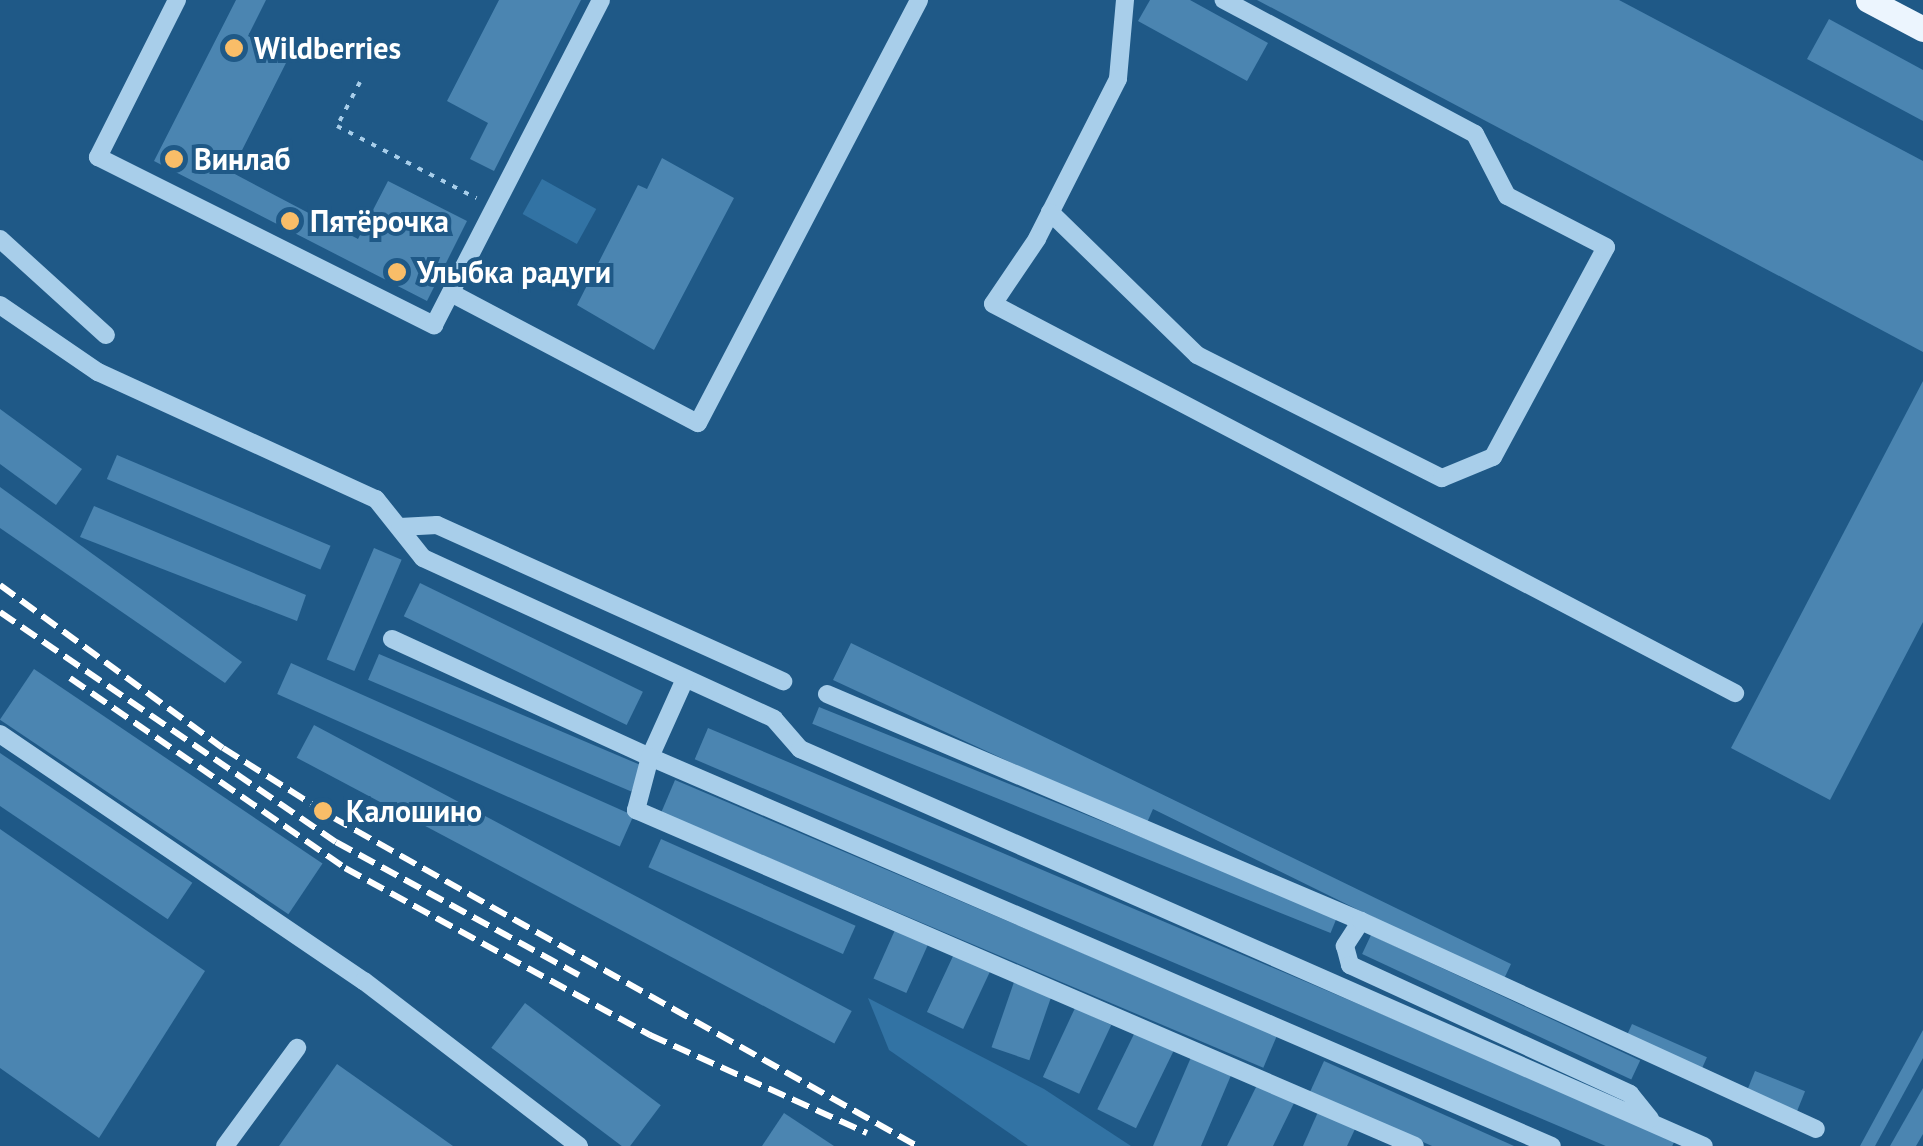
<!DOCTYPE html>
<html>
<head>
<meta charset="utf-8">
<style>
  body { margin:0 }
  #map { position:relative; width:1923px; height:1146px; overflow:hidden; background:#1f5987; font-family:"PT Sans",sans-serif }
  div>[style] { position:absolute }
  [style*='--x'] { left:calc(var(--x)*1px); top:calc(var(--y)*1px); width:calc(var(--w)*1px); rotate:calc(var(--a)*1deg) }
  .green>* { inset:0; background:#3273a4; transform-origin:0 0 }
  .building>* { inset:0; background:#4b85b1; transform-origin:0 0 }
  .path>* { height:4px; margin-top:-2px; transform-origin:0; background:repeating-linear-gradient(90deg,#a8ceea 0 5px,transparent 0 13px) }
  .minor>* { height:18px; margin:-9px; padding:0 9px; transform-origin:9px; border-radius:9px; background:#a8ceea }
  .major>* { height:25px; margin:-12.5px; padding:0 12.5px; transform-origin:12.5px; border-radius:12.5px; background:#ecf5fe }
  .rail>* { height:6px; margin-top:-3px; transform-origin:0; background:repeating-linear-gradient(90deg,#fff 0 18px,transparent 0 26px) }
  .dots>* { width:28px; height:28px; translate:-50% -50%; box-sizing:border-box; border:5px solid #1f5987; border-radius:50% }
  span { translate:-50% -50%; white-space:nowrap; text-align:center; line-height:1.15; -webkit-text-stroke:8px #1f5987; paint-order:stroke }
  .poi-label { font-size:30px; color:#fff; font-weight:700 }
  .left { translate:0 -50%; text-align:left }
</style>
</head>
<body>
<div id="map">
  <div class="green">
    <i style="left:542px;top:179px;width:62px;height:40px;rotate:29deg"></i>
    <i style="clip-path:polygon(868px 998px,1044px 1089px,1131px 1146px,1028px 1146px,889px 1050px)"></i>
  </div>
  <div class="building">
    <i style="clip-path:polygon(236px 0,266px 0,248px 36px,289px 57px,231px 172px,358px 239px,388px 181px,467px 221px,427px 301px,154px 161px)"></i>
    <i style="clip-path:polygon(499px 0,581px 0,494px 171px,470px 159px,488px 123px,447px 101px)"></i>
    <i style="clip-path:polygon(1150px 0,1190px 0,1268px 43px,1247px 81px,1138px 21px)"></i>
    <i style="clip-path:polygon(1257px 0,1619px 0,1923px 161px,1923px 352px)"></i>
    <i style="clip-path:polygon(1829px 19px,1923px 70px,1923px 121px,1807px 59px)"></i>
    <i style="clip-path:polygon(662px 158px,734px 198px,654px 350px,577px 305px,638px 185px,647px 189px)"></i>
    <i style="clip-path:polygon(1923px 381px,1923px 622px,1830px 800px,1731px 748px)"></i>
    <i style="clip-path:polygon(0 409px,82px 469px,56px 505px,0 464px)"></i>
    <i style="left:117px;top:455px;width:232px;height:26px;rotate:23deg"></i>
    <i style="clip-path:polygon(0 487px,242px 662px,225px 683px,0 528px)"></i>
    <i style="clip-path:polygon(94px 506px,306px 595px,297px 621px,80px 537px)"></i>
    <i style="left:374px;top:548px;width:30px;height:121px;rotate:23deg"></i>
    <i style="left:420px;top:583px;width:248px;height:37px;rotate:26deg"></i>
    <i style="clip-path:polygon(851px 643px,1511px 964px,1503px 981px,1153px 809px,1146px 825px,833px 680px)"></i>
    <i style="left:379px;top:654px;width:286px;height:28px;rotate:23deg"></i>
    <i style="left:291px;top:663px;width:375px;height:34px;rotate:24deg"></i>
    <i style="left:34px;top:669px;width:348px;height:61px;rotate:34deg"></i>
    <i style="left:819px;top:707px;width:559px;height:18px;rotate:22deg"></i>
    <i style="left:314px;top:725px;width:609px;height:37px;rotate:28deg"></i>
    <i style="left:708px;top:728px;width:1051px;height:34px;rotate:23deg"></i>
    <i style="left:0;top:753px;width:232px;height:44px;rotate:34deg"></i>
    <i style="left:675px;top:780px;width:654px;height:35px;rotate:23deg"></i>
    <i style="clip-path:polygon(0 829px,205px 971px,99px 1138px,0 1068px)"></i>
    <i style="left:661px;top:839px;width:213px;height:31px;rotate:24deg"></i>
    <i style="left:895px;top:930px;width:36px;height:53px;rotate:24deg"></i>
    <i style="left:1371px;top:935px;width:297px;height:21px;rotate:25deg"></i>
    <i style="left:954px;top:954px;width:40px;height:64px;rotate:25deg"></i>
    <i style="left:1014px;top:982px;width:40px;height:69px;rotate:19deg"></i>
    <i style="left:525px;top:1003px;width:170px;height:56px;rotate:37deg"></i>
    <i style="left:1075px;top:1008px;width:40px;height:76px;rotate:25deg"></i>
    <i style="left:1632px;top:1024px;width:82px;height:15px;rotate:24deg"></i>
    <i style="clip-path:polygon(1923px 1030px,1923px 1058px,1875px 1146px,1860px 1146px)"></i>
    <i style="left:1135px;top:1032px;width:43px;height:86px;rotate:26deg"></i>
    <i style="clip-path:polygon(1192px 1055px,1232px 1073px,1201px 1146px,1153px 1146px)"></i>
    <i style="clip-path:polygon(1324px 1061px,1514px 1146px,1432px 1146px,1310px 1092px)"></i>
    <i style="clip-path:polygon(337px 1064px,453px 1146px,279px 1146px)"></i>
    <i style="left:1755px;top:1071px;width:54px;height:25px;rotate:22deg"></i>
    <i style="clip-path:polygon(1258px 1083px,1295px 1101px,1273px 1146px,1227px 1146px)"></i>
    <i style="clip-path:polygon(1923px 1088px,1923px 1134px,1916px 1146px,1890px 1146px)"></i>
    <i style="clip-path:polygon(1318px 1112px,1355px 1129px,1347px 1146px,1303px 1146px)"></i>
    <i style="clip-path:polygon(784px 1113px,834px 1146px,762px 1146px)"></i>
  </div>
  <div class="path">
    <i style="--x:360;--y:82;--w:50;--a:117.6"></i>
    <i style="--x:337;--y:126;--w:157;--a:27.4"></i>
  </div>
  <div class="minor">
    <i style="--x:177;--y:0;--w:176;--a:116.7"></i>
    <i style="--x:98;--y:157;--w:376;--a:26.6"></i>
    <i style="--x:434;--y:325;--w:365;--a:-62.8"></i>
    <i style="--x:1125;--y:0;--w:79;--a:95.1"></i>
    <i style="--x:1118;--y:79;--w:179;--a:116.9"></i>
    <i style="--x:1037;--y:239;--w:78;--a:124.1"></i>
    <i style="--x:993;--y:304;--w:838;--a:27.67"></i>
    <i style="--x:1050;--y:212;--w:205;--a:44.2"></i>
    <i style="--x:1197;--y:355;--w:274;--a:26.7"></i>
    <i style="--x:1442;--y:478;--w:55;--a:-22.4"></i>
    <i style="--x:1493;--y:457;--w:238;--a:-61.7"></i>
    <i style="--x:1606;--y:247;--w:111;--a:-152.7"></i>
    <i style="--x:1507;--y:196;--w:70;--a:-117.3"></i>
    <i style="--x:1475;--y:134;--w:285;--a:-151.9"></i>
    <i style="--x:0;--y:239;--w:143;--a:42.2"></i>
    <i style="--x:451;--y:293;--w:279;--a:27.8"></i>
    <i style="--x:698;--y:423;--w:477;--a:-62.4"></i>
    <i style="--x:0;--y:305;--w:119;--a:34.4"></i>
    <i style="--x:98;--y:372;--w:306;--a:24.6"></i>
    <i style="--x:376;--y:499;--w:75;--a:51.5"></i>
    <i style="--x:423;--y:558;--w:386;--a:24.6"></i>
    <i style="--x:774;--y:719;--w:40;--a:49"></i>
    <i style="--x:800;--y:749;--w:987;--a:23.71"></i>
    <i style="--x:400;--y:527;--w:37;--a:-3"></i>
    <i style="--x:437;--y:525;--w:380;--a:24.3"></i>
    <i style="--x:392;--y:639;--w:284;--a:24.6"></i>
    <i style="--x:650;--y:757;--w:982;--a:23.33"></i>
    <i style="--x:685;--y:679;--w:85;--a:114.2"></i>
    <i style="--x:650;--y:757;--w:55;--a:104.8"></i>
    <i style="--x:636;--y:810;--w:848;--a:23.33"></i>
    <i style="--x:827;--y:694;--w:580;--a:23.03"></i>
    <i style="--x:1361;--y:921;--w:30;--a:123"></i>
    <i style="--x:1345;--y:946;--w:20;--a:75"></i>
    <i style="--x:1350;--y:965;--w:308;--a:24.7"></i>
    <i style="--x:1630;--y:1094;--w:32;--a:51"></i>
    <i style="--x:0;--y:734;--w:440;--a:34.2"></i>
    <i style="--x:364;--y:981;--w:271;--a:37.5"></i>
    <i style="--x:1361;--y:921;--w:500;--a:24.57"></i>
    <i style="--x:225;--y:1146;--w:122;--a:-53.7"></i>
  </div>
  <div class="major">
    <i style="--x:1868;--y:0;--w:62;--a:27.8"></i>
  </div>
  <div class="rail">
    <i style="--x:0;--y:585;--w:276;--a:36.2"></i>
    <i style="--x:223;--y:748;--w:129;--a:32.3"></i>
    <i style="--x:332;--y:817;--w:671;--a:29.35"></i>
    <i style="--x:0;--y:612;--w:407;--a:34.4"></i>
    <i style="--x:336;--y:842;--w:277;--a:28.7"></i>
    <i style="--x:70;--y:678;--w:334;--a:34.6"></i>
    <i style="--x:345;--y:868;--w:348;--a:28.7"></i>
    <i style="--x:650;--y:1035;--w:238;--a:24.3"></i>
  </div>
  <div class="dots">
    <i style="left:234px;top:48px;background:#f9bd68"></i>
    <i style="left:174px;top:159px;background:#f9bd68"></i>
    <i style="left:290px;top:221px;background:#f9bd68"></i>
    <i style="left:397px;top:272px;background:#f9bd68"></i>
    <i style="left:323px;top:811px;background:#f9bd68"></i>
  </div>
  <div class="poi-label">
    <span class="left" style="left:254px;top:48px">Wildberries</span>
    <span class="left" style="left:194px;top:159px">Винлаб</span>
    <span class="left" style="left:310px;top:221px">Пятёрочка</span>
    <span class="left" style="left:417px;top:272px">Улыбка радуги</span>
    <span class="left" style="left:346px;top:811px">Калошино</span>
  </div>
</div>
</body>
</html>
